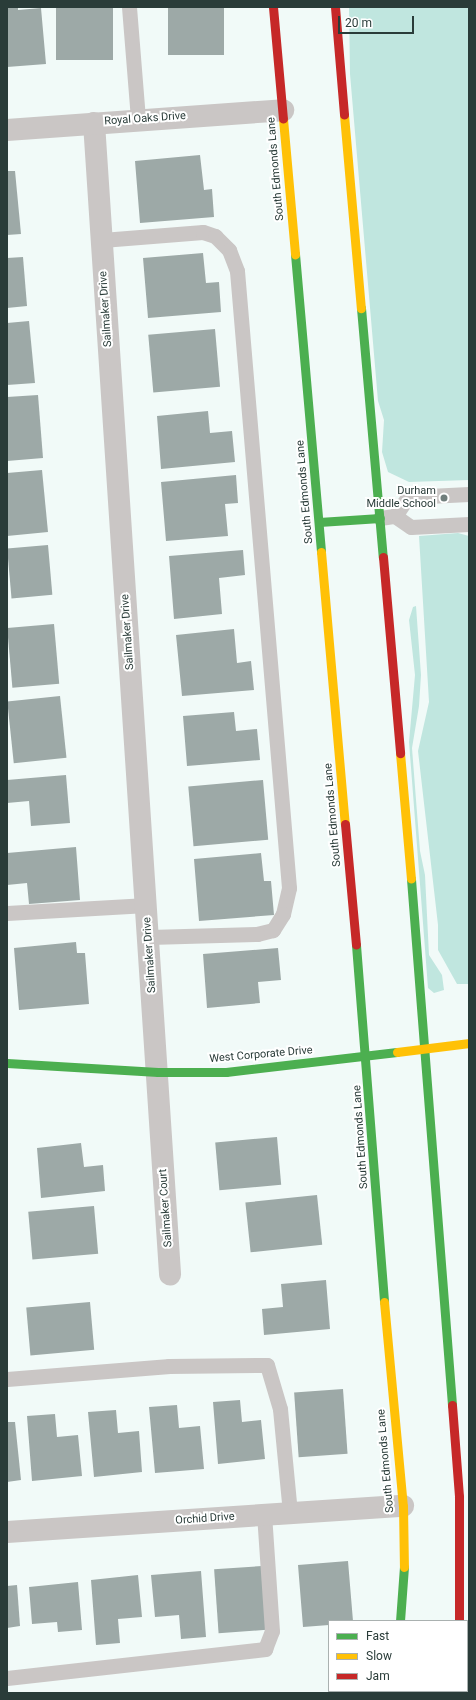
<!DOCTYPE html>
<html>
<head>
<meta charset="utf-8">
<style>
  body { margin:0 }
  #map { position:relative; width:476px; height:1700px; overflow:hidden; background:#f1faf8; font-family:Roboto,sans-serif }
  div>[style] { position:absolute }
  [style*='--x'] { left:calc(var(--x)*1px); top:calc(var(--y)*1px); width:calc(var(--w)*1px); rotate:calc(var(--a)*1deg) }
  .green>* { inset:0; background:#c0e6df }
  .building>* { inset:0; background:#9da9a7; transform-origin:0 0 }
  .lane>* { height:15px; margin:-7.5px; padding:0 7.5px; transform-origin:7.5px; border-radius:7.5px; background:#cac6c5 }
  .street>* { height:22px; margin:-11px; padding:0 11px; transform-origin:11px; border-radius:11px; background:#cac6c5 }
  .fast>* { height:9px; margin:-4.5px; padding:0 4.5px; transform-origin:4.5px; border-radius:4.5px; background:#4caf50 }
  .slow>* { height:9px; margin:-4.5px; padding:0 4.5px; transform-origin:4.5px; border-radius:4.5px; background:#ffc107 }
  .jam>* { height:9px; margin:-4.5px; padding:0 4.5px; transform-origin:4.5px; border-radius:4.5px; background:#c62828 }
  .dots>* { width:11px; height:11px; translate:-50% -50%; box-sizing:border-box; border:2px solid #fff; border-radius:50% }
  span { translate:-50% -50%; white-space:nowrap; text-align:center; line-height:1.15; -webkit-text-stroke:4px #fff; paint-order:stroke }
  .street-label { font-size:11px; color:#2a3c39 }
  .poi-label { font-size:11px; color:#2a3c39 }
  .right { translate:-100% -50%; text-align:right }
  .frame { position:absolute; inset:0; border:8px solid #2a3c39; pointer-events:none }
  .legend { position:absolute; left:328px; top:1620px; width:140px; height:72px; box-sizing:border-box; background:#fff; border:1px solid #aab1b0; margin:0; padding:5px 7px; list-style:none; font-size:12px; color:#2a3c39 }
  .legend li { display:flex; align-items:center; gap:8px; height:20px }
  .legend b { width:20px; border:1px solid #aab1b0 }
  .scale { position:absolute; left:338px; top:16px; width:76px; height:18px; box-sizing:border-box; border:2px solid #2a3c39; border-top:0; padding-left:5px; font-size:12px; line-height:14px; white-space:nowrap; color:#2a3c39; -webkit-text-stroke:3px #fff; paint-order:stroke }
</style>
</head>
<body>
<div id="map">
  <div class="green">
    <i style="clip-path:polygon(349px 7px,469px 7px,469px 480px,409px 482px,388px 472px,382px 452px,384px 420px,378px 401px,350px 74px)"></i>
    <i style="clip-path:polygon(458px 533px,469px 536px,469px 984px,457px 984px,438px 950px,438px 925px,418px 751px,429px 702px,419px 536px)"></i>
    <i style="clip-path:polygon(416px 606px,421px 675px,419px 706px,412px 748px,420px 851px,425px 875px,429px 955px,442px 975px,444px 990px,434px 993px,428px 988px,409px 742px,415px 675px,409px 620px,413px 607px)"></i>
  </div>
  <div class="building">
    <i style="clip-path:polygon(7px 7px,18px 7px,18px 10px,41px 8px,46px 64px,7px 67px)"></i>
    <i style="left:56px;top:7px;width:57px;height:53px"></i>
    <i style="left:168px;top:7px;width:56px;height:48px"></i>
    <i style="clip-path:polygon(200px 155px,204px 190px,212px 189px,214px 217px,140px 223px,135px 161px)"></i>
    <i style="clip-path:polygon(7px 171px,15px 171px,21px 234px,7px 235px)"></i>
    <i style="clip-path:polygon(203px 253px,206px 283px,219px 282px,221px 312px,148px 318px,143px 258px)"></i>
    <i style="clip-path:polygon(23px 257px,27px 306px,7px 308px,7px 258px)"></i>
    <i style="clip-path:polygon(29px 321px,35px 383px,7px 385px,7px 323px)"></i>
    <i style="left:215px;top:329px;width:58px;height:67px;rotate:85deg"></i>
    <i style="clip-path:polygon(38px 395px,43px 458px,7px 461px,7px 397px)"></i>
    <i style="clip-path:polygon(208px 411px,210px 433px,232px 431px,235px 462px,161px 469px,157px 416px)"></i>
    <i style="clip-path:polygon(42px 470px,48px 532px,7px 536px,7px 473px)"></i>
    <i style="clip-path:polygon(236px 475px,238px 503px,225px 504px,228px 536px,166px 541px,161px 482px)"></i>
    <i style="left:48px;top:545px;width:50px;height:41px;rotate:85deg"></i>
    <i style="clip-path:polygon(243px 550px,245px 575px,219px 578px,222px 614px,174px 619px,169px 556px)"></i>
    <i style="left:54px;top:624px;width:60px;height:47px;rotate:85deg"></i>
    <i style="clip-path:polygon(234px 629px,237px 663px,251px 661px,254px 690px,182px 696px,176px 635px)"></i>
    <i style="left:60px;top:696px;width:62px;height:53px;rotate:84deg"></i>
    <i style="clip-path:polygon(234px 712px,236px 731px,257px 729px,260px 760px,187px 766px,183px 716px)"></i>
    <i style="clip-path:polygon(66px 775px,70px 823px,31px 826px,29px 801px,7px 803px,7px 780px)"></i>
    <i style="left:263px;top:780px;width:60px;height:75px;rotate:85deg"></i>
    <i style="clip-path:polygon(76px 847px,80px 900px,29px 904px,27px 883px,7px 885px,7px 853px)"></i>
    <i style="clip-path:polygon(261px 853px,264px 881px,271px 881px,274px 915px,199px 921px,194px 859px)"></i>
    <i style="clip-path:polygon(76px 942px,77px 953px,85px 953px,89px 1004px,19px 1010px,14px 948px)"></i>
    <i style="clip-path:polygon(278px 948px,281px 980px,258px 982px,260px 1003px,207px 1008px,203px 954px)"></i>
    <i style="left:277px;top:1137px;width:48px;height:62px;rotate:85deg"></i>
    <i style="clip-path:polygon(81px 1143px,84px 1167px,103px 1165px,105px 1191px,41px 1198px,37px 1148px)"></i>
    <i style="left:317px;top:1195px;width:50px;height:72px;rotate:84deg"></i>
    <i style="left:94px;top:1206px;width:48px;height:66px;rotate:85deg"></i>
    <i style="clip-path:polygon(326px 1280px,330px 1329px,264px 1335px,262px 1309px,283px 1307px,281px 1284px)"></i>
    <i style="left:90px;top:1302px;width:48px;height:64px;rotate:85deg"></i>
    <i style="left:343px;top:1389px;width:65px;height:49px;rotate:86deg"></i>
    <i style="clip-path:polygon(240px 1400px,242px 1422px,261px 1420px,265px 1459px,218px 1464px,213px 1402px)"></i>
    <i style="clip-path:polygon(177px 1405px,179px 1428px,200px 1426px,204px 1469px,155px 1473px,149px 1407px)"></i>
    <i style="clip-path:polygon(116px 1410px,118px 1433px,139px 1431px,142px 1472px,94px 1477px,88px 1412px)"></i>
    <i style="clip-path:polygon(55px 1414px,57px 1437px,78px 1435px,82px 1476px,32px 1481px,27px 1416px)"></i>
    <i style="clip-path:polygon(7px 1422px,15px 1422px,21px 1480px,7px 1482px)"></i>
    <i style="clip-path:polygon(348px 1561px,353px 1621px,329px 1621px,329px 1625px,303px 1627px,298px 1565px)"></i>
    <i style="left:262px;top:1566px;width:64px;height:48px;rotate:86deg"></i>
    <i style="clip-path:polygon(201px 1571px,206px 1637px,181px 1639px,179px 1615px,155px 1617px,151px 1575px)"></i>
    <i style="clip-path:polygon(138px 1575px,142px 1617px,118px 1619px,120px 1643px,96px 1645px,91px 1580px)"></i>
    <i style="clip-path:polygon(78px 1582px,82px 1630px,58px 1632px,57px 1622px,32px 1624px,29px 1587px)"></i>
    <i style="clip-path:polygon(17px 1585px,20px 1626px,7px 1628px,7px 1586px)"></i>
  </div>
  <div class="lane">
    <i style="--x:129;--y:7;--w:113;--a:85.4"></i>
    <i style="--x:102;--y:240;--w:101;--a:-4.5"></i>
    <i style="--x:203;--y:232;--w:13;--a:18"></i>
    <i style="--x:215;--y:236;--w:20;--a:45"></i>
    <i style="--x:229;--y:250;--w:22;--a:69"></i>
    <i style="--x:237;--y:271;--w:619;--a:85.18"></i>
    <i style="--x:289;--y:888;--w:27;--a:103"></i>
    <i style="--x:283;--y:914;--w:19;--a:122"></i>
    <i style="--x:273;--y:930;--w:16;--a:166"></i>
    <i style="--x:257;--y:934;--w:108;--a:178.4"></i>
    <i style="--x:395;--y:516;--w:23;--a:-56"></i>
    <i style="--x:408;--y:497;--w:61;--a:-2.8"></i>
    <i style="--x:380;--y:518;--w:15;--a:-8"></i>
    <i style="--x:395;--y:516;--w:19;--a:35"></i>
    <i style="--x:411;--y:527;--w:58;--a:-3"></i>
    <i style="--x:7;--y:913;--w:140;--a:-3.3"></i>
    <i style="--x:7;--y:1379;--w:163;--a:-4.6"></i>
    <i style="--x:169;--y:1366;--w:98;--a:-0.6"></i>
    <i style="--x:267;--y:1365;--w:46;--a:73.5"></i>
    <i style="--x:280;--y:1409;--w:104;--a:84.5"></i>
    <i style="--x:7;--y:1678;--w:260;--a:-6.4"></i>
    <i style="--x:265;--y:1649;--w:19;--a:-69"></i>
    <i style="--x:272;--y:1631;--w:116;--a:-93.9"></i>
  </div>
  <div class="street">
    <i style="--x:94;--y:123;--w:1154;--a:86.22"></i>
    <i style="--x:7;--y:130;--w:277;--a:-4.1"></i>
    <i style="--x:7;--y:1532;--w:397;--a:-3.8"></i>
  </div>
  <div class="fast">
    <i style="--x:295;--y:254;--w:299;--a:85"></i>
    <i style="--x:361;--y:308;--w:250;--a:85"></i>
    <i style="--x:319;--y:522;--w:61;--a:-3.8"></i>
    <i style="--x:411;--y:879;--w:528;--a:85.54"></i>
    <i style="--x:356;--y:945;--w:358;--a:85.5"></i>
    <i style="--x:7;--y:1063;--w:151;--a:3.4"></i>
    <i style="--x:158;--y:1072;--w:68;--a:0"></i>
    <i style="--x:226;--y:1072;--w:172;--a:-6.7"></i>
    <i style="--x:400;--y:1621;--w:54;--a:-85.8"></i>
    <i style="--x:457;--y:1691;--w:2;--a:90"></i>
    <i style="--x:395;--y:1693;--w:2;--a:-63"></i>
  </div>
  <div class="slow">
    <i style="--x:344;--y:115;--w:194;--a:85"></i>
    <i style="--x:283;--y:119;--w:136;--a:84.9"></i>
    <i style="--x:321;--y:552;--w:273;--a:85"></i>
    <i style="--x:400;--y:753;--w:126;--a:85"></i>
    <i style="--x:397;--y:1052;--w:73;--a:-7.1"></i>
    <i style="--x:384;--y:1302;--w:205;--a:84.7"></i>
    <i style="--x:403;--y:1506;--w:61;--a:89.1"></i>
  </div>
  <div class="jam">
    <i style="--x:273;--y:7;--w:112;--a:84.9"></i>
    <i style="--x:335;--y:7;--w:108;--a:85.2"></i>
    <i style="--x:383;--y:557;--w:197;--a:85"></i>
    <i style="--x:345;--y:824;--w:121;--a:84.8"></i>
    <i style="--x:452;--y:1405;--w:92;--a:85.6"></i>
    <i style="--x:459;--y:1497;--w:124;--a:90"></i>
  </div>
  <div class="dots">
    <i style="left:444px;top:498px;background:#707e7c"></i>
  </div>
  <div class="street-label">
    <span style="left:145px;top:119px;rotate:-4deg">Royal Oaks Drive</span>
    <span style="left:276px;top:169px;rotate:-95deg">South Edmonds Lane</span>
    <span style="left:106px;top:309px;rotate:-94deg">Sailmaker Drive</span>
    <span style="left:305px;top:492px;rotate:-95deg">South Edmonds Lane</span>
    <span style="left:128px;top:632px;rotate:-94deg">Sailmaker Drive</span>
    <span style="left:333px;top:815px;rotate:-95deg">South Edmonds Lane</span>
    <span style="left:150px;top:955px;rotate:-94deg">Sailmaker Drive</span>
    <span style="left:261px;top:1055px;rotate:-5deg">West Corporate Drive</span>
    <span style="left:361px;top:1137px;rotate:-94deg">South Edmonds Lane</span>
    <span style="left:166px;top:1208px;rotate:-94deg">Sailmaker Court</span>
    <span style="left:386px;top:1461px;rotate:-95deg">South Edmonds Lane</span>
    <span style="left:205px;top:1519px;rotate:-4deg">Orchid Drive</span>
  </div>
  <div class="poi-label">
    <span class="right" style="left:436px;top:498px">Durham<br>Middle School</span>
  </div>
  <div class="frame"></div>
  <ul class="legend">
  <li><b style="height:5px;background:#4caf50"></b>Fast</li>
  <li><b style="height:5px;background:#ffc107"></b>Slow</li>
  <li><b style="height:5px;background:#c62828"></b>Jam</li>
  </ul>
  <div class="scale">20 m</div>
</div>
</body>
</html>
